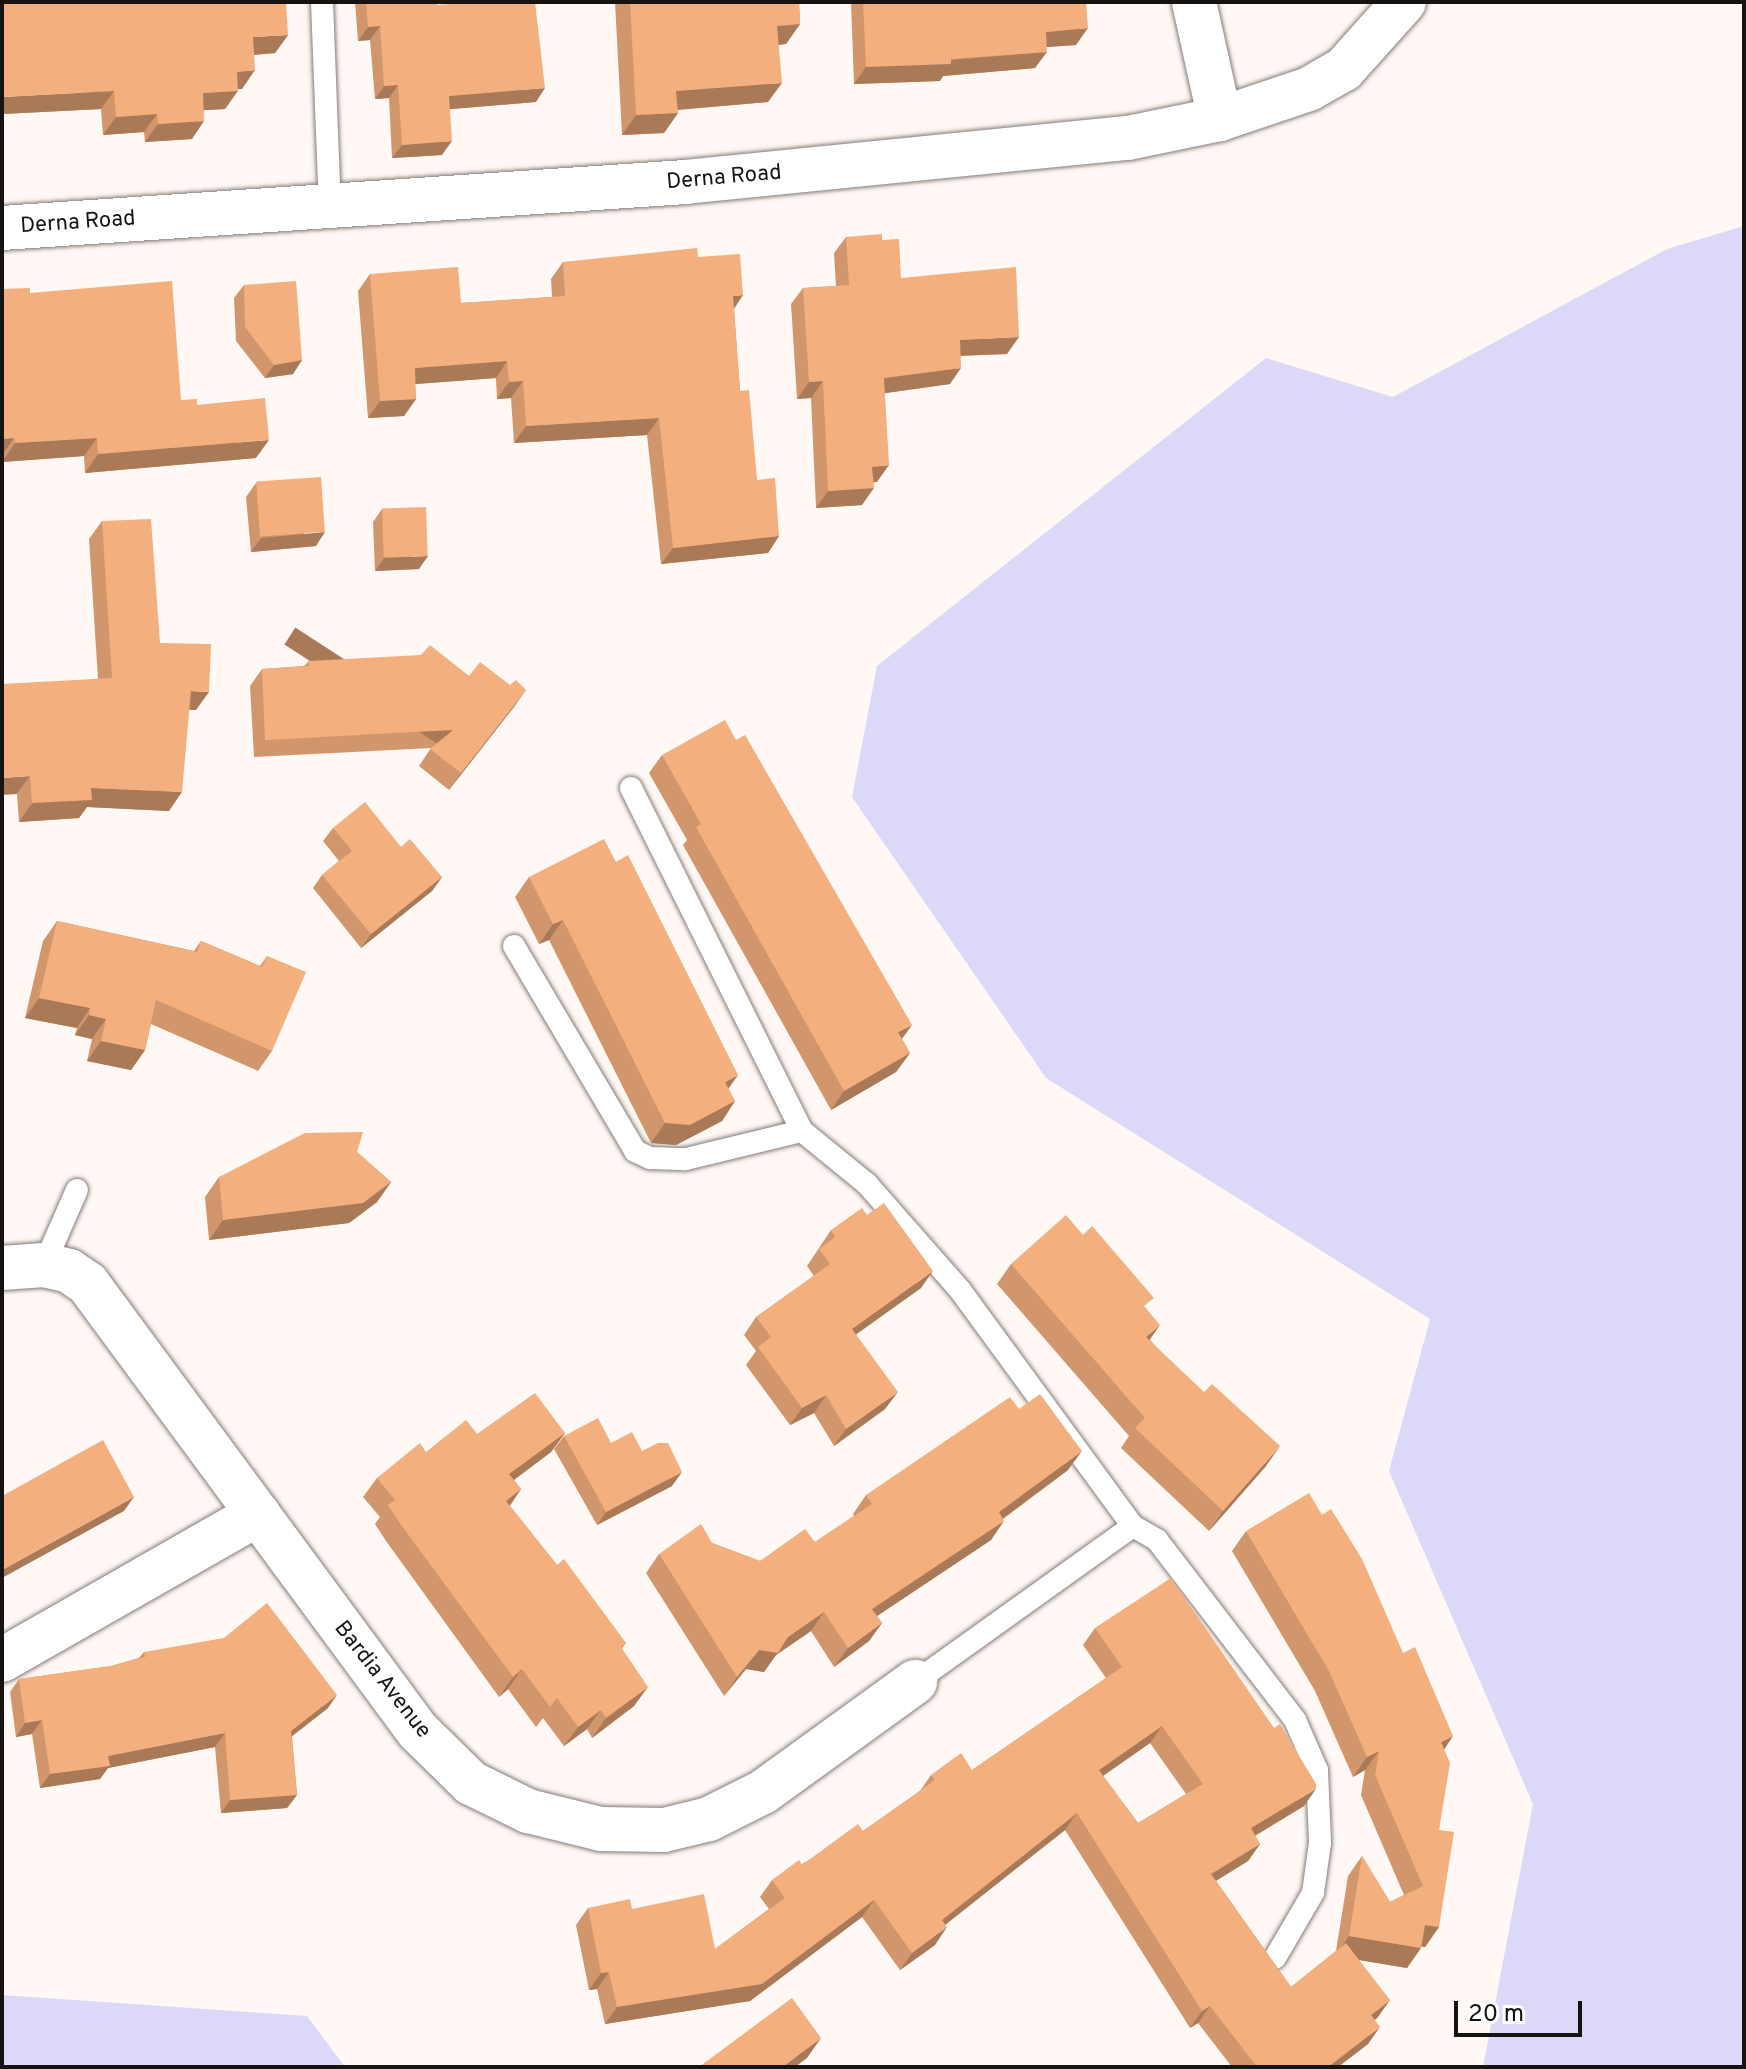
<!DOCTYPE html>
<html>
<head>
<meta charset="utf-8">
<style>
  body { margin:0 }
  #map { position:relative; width:1746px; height:2069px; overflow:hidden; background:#fff8f4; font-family:Overpass,sans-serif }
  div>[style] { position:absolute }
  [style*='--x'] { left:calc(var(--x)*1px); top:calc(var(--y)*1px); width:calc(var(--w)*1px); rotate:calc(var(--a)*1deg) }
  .green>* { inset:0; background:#dbd9f7 }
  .roads { filter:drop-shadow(0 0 2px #837c77) drop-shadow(0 0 2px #837c77) }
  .service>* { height:22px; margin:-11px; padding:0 11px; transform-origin:11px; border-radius:11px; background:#fff }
  .minor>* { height:44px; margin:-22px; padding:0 22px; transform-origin:22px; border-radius:22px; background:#fff }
  .wall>* { inset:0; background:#d1966c }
  .shaded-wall>* { inset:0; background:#aa7a58; transform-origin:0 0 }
  .building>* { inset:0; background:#f3af7d; transform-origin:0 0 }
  span { translate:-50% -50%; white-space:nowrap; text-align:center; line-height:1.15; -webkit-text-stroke:6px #fff; paint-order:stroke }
  .street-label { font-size:22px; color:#161311 }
  .frame { position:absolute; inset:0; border:4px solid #161311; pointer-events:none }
  .scale { position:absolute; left:1454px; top:2001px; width:128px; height:36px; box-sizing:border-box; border:4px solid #161311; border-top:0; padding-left:10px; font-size:24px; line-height:28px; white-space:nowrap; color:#161311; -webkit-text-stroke:6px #fff; paint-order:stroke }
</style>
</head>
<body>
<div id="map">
  <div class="green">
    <i style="clip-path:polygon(1744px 226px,1744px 2067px,1483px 2067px,1533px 1804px,1389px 1471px,1430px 1319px,1046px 1078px,852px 797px,877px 666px,1266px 358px,1393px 397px,1667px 249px)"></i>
    <i style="clip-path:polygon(2px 1995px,307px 2016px,345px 2067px,2px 2067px)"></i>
  </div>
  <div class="roads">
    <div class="service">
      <i style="--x:322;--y:2;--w:204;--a:87.8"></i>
      <i style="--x:631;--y:788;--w:383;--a:63.5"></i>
      <i style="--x:802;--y:1131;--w:84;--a:39.2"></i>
      <i style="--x:867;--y:1184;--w:141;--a:48.7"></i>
      <i style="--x:960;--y:1290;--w:293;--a:53.8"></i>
      <i style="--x:1133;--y:1526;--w:28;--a:30"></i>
      <i style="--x:1157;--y:1540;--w:227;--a:52.5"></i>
      <i style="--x:1295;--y:1720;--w:55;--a:66.3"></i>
      <i style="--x:1317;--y:1770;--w:73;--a:87.6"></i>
      <i style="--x:1320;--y:1843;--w:50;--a:98"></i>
      <i style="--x:1313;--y:1893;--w:75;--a:120.3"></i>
      <i style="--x:514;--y:946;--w:238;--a:59.4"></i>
      <i style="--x:635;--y:1151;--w:17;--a:25"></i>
      <i style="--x:650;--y:1158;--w:36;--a:2"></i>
      <i style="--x:686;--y:1159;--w:119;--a:-13.6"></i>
      <i style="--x:44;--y:1265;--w:82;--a:-66.3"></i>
      <i style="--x:915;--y:1682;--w:268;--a:-35.6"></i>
    </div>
    <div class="minor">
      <i style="--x:1194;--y:2;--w:120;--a:77.5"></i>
      <i style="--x:2;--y:228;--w:685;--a:-3.85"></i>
      <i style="--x:685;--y:182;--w:445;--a:-5.7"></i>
      <i style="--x:1128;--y:138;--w:94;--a:-11.7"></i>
      <i style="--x:1220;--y:119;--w:94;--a:-18.6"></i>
      <i style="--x:1309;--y:89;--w:40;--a:-29.7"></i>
      <i style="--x:1344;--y:69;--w:90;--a:-48.2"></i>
      <i style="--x:2;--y:1268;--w:42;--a:-4.1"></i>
      <i style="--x:44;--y:1265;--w:26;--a:13"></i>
      <i style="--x:69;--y:1271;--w:23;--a:34"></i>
      <i style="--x:88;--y:1284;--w:554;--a:53.58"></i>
      <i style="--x:417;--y:1730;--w:76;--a:44.5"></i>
      <i style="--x:471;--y:1783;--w:64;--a:26.2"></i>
      <i style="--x:528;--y:1811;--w:75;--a:13.9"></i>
      <i style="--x:601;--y:1829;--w:63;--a:0.9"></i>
      <i style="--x:664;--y:1830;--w:46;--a:-13.7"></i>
      <i style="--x:709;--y:1819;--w:60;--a:-26.6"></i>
      <i style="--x:763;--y:1792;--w:188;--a:-35.9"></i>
      <i style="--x:2;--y:1660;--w:295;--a:-29.7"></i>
    </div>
  </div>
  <div class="wall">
    <i style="clip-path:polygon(355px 2px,437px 2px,437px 5px,536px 102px,450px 109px,442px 155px,392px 158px,389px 98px,375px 99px,370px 40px,358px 41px)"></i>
    <i style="clip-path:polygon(615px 2px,799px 2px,800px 24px,786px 44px,779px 45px,768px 102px,678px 110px,678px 113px,664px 133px,622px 135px)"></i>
    <i style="clip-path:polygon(851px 2px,1086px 2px,1076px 45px,1046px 47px,1035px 68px,943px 76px,940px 81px,854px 84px)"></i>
    <i style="clip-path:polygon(288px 35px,275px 53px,254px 55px,242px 89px,238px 89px,225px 109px,204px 110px,192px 139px,145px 142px,144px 132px,103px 135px,101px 109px,2px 114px)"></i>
    <i style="clip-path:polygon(846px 237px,882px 240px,901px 278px,1007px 354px,961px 356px,950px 384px,885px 393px,877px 482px,874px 482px,862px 505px,816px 508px,811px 398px,797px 399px,791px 304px,803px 288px,836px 286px,834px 253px)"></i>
    <i style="clip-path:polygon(698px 257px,734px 309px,740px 391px,757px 480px,779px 536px,768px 553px,661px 564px,647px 435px,514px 443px,511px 398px,497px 399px,496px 378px,415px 384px,416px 399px,404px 416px,368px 418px,358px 291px,370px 274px,461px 303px,552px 297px,551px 279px,563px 262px)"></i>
    <i style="clip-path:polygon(244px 285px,302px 360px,293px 374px,265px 378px,236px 341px,234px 298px)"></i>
    <i style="clip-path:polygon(2px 289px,30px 293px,181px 400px,197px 405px,256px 458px,85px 473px,84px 456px,2px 462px)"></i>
    <i style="clip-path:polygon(256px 483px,316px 546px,251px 552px,246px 497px)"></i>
    <i style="clip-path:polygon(382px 509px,419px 569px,375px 571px,373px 522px)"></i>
    <i style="clip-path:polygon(102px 521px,160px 643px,196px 710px,189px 710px,169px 811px,87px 807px,79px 818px,19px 822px,17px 794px,98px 679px,89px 539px)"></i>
    <i style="clip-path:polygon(309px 661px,469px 676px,526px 690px,449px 790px,419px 766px,431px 748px,254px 757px,250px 686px,262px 669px,304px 666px)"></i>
    <i style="clip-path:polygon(662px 755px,902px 1039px,910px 1053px,896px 1072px,831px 1110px,683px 845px,687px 840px,649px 773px)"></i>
    <i style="clip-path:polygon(333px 828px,401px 847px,442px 877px,432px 891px,361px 948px,313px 888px,322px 875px,339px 861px,323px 841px)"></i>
    <i style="clip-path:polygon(529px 877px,728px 1089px,735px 1101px,722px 1121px,676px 1145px,651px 1143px,549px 940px,539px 944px,515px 897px)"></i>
    <i style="clip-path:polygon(57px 921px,194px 951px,201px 941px,260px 966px,267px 956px,272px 1051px,258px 1071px,151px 1024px,145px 1050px,131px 1070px,87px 1061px,92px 1039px,75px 1035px,77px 1028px,25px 1018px,43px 941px)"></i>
    <i style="clip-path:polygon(357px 1152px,391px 1182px,377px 1202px,349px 1223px,209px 1240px,205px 1197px,219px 1177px)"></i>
    <i style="clip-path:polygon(831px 1230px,921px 1288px,856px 1334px,885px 1409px,834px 1446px,814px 1413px,790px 1425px,746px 1365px,756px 1351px,744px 1335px,756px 1317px,814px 1276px,807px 1266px)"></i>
    <i style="clip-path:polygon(1011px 1264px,1147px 1309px,1150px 1340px,1266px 1466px,1209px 1531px,1121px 1448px,1129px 1436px,997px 1284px)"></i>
    <i style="clip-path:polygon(1019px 1409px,1068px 1470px,1003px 1519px,991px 1540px,877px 1616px,882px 1623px,869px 1641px,834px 1667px,811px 1631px,776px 1655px,764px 1672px,746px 1669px,724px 1696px,646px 1573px,659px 1554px,712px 1543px,760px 1561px,815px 1542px,854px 1516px,853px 1514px,866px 1495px)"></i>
    <i style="clip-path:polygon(565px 1433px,551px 1452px,514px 1480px,521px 1489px,510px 1506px,557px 1565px,626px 1643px,622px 1648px,634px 1706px,592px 1738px,587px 1729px,564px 1746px,543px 1718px,536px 1727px,508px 1689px,499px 1697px,386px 1541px,375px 1524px,380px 1517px,363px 1497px,377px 1478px,426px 1452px,477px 1434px)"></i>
    <i style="clip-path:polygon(564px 1436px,611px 1443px,642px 1451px,672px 1486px,597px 1525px,554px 1449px)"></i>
    <i style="clip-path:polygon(evenodd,1246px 1531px,1444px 1749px,1439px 1830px,1439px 1927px,1425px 1947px,1422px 1946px,1407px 1968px,1359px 1960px,1378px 2017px,1375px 2020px,1368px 2044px,1338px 2067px,1232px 2067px,1198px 2023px,1190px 2028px,1065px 1830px,945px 1924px,935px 1945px,900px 1970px,862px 1917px,750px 2001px,605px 2024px,597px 1989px,589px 1990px,576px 1925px,588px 1908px,632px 1909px,715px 1949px,769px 1909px,760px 1897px,772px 1880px,863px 1831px,920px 1791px,931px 1775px,972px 1770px,1106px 1678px,1083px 1645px,1095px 1628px,1304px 1806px,1255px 1836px,1260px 1844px,1248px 1861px,1216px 1881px,1291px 1987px,1336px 1951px,1348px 1876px,1362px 1856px,1390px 1902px,1404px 1895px,1361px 1795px,1365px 1770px,1353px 1777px,1315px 1691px,1232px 1551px,1246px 1531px,1150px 1743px,1186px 1794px,1138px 1823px,1103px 1776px,1150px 1743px)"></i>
    <i style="clip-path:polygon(144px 1652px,328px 1708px,292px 1736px,297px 1795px,287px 1808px,221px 1813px,215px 1747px,108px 1768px,100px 1779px,40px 1788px,32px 1734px,16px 1737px,10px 1692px,19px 1679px,111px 1666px,139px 1658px)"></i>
  </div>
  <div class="shaded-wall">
    <i style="clip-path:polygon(800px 24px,786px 44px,763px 46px,777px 26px)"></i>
    <i style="clip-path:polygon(380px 26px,370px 40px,358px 41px,368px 27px)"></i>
    <i style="clip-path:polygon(1088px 28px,1076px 45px,1034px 48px,1046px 32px)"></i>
    <i style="clip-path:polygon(288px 35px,275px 53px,240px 56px,253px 37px)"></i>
    <i style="clip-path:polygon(1047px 52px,1035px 68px,943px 76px,940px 81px,854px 84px,866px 67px)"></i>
    <i style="clip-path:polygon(255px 70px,242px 89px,224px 90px,237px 72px)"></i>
    <i style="clip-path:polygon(782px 83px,768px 102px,662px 111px,676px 91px)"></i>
    <i style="clip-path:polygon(398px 85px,389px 98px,375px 99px,384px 86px)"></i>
    <i style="clip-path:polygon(545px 88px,536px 102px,440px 110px,449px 96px)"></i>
    <i style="clip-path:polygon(114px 91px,101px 109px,2px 114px,2px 97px)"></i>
    <i style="clip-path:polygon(238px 91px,225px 109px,190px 111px,203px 93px)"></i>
    <i style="clip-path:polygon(678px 113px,664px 133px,622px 135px,636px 115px)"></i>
    <i style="clip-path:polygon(157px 114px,144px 132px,103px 135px,116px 117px)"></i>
    <i style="clip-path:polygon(204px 121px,192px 139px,145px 142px,158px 124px)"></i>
    <i style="clip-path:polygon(452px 141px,442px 155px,392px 158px,402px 145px)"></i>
    <i style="clip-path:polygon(743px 295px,732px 312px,733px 296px)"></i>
    <i style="clip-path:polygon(1019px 337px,1007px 354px,948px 356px,960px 340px)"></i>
    <i style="clip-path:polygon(302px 360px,293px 374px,265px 378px,274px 365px)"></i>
    <i style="clip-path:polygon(507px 361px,496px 378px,403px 385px,415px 368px)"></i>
    <i style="clip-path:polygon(961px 368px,950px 384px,872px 395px,884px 378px)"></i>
    <i style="clip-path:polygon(523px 381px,511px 398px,497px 399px,509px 382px)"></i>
    <i style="clip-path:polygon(823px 381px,811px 398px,797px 399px,809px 382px)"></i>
    <i style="clip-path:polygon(416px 399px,404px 416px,368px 418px,380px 401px)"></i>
    <i style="clip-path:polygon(659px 418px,647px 435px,514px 443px,526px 426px)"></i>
    <i style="clip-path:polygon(14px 438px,2px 455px,2px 439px)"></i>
    <i style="clip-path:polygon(97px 438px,84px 456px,2px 462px,15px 443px)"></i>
    <i style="clip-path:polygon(269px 440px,256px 458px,85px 473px,98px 454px)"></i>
    <i style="clip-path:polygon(889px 465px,877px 482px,861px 483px,872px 467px)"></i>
    <i style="clip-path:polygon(874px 488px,862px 505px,816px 508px,828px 491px)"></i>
    <i style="clip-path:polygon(325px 532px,316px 546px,251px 552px,261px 538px)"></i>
    <i style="clip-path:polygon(779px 536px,768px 553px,661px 564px,673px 548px)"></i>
    <i style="clip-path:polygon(428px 556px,419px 569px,375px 571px,384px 558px)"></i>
    <i style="clip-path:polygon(526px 690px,514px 707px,449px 790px,461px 773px)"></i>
    <i style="clip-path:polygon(191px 691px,209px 692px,196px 710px,178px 709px)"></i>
    <i style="left:453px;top:730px;width:20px;height:188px;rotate:123deg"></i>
    <i style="clip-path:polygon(30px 776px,17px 794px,2px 795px,2px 778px)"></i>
    <i style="clip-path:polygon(91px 788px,182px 792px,169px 811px,87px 807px,79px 818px,19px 822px,32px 803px)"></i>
    <i style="clip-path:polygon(442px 877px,432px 891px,361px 948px,371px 934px)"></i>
    <i style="clip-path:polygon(563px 920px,549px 940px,539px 944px,553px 924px)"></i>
    <i style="clip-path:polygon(39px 998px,90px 1008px,77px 1028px,25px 1018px)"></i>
    <i style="clip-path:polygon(89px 1015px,106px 1019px,92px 1039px,75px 1035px)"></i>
    <i style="clip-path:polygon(912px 1025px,899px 1043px,898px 1032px)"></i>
    <i style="clip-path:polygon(101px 1041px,145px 1050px,131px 1070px,87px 1061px)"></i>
    <i style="clip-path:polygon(910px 1053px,896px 1072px,831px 1110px,844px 1091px)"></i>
    <i style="clip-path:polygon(738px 1075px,724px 1095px,725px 1082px)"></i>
    <i style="clip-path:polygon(735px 1101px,722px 1121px,676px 1145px,651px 1143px,665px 1123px)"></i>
    <i style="clip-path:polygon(391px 1182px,377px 1202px,349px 1223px,209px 1240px,223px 1220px)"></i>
    <i style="clip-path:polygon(933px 1271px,921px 1288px,840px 1346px,852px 1329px)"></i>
    <i style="clip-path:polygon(1160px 1325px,1146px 1345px,1146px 1337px)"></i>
    <i style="clip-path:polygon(898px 1392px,885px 1409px,834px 1446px,846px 1429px)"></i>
    <i style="clip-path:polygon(826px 1395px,814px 1413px,790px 1425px,802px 1408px)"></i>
    <i style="clip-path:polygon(565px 1433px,551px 1452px,495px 1494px,509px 1474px)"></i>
    <i style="clip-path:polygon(1280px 1446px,1266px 1466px,1209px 1531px,1223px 1511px)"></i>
    <i style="clip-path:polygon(1082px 1451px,1068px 1470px,986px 1531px,999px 1512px)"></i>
    <i style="clip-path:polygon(682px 1472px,672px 1486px,597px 1525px,606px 1512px)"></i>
    <i style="clip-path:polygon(521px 1489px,507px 1509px,506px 1501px)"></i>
    <i style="clip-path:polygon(134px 1497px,124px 1511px,2px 1578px,2px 1570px)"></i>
    <i style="clip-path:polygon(1004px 1521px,991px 1540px,859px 1628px,872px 1609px)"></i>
    <i style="clip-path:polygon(824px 1612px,811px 1631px,776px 1655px,764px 1672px,746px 1669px,724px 1696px,737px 1677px,759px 1650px,788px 1637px)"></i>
    <i style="clip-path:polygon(882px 1623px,869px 1641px,834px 1667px,848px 1648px)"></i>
    <i style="clip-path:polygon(522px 1669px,508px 1689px,499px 1697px,513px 1677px)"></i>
    <i style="clip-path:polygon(648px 1687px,634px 1706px,592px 1738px,606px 1718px)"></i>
    <i style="clip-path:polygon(337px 1695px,328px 1708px,282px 1744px,291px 1731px)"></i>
    <i style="clip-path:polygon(601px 1710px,587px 1729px,564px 1746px,578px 1727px)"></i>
    <i style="clip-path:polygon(42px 1720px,32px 1734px,16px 1737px,25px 1723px)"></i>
    <i style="clip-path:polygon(1162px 1726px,1150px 1743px,1087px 1787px,1099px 1770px)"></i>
    <i style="clip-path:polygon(225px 1733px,215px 1747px,108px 1768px,100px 1779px,40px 1788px,50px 1774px,108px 1756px)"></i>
    <i style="clip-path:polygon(1453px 1736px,1440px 1756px,1441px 1742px)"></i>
    <i style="clip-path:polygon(1379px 1751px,1365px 1770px,1353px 1777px,1367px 1757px)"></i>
    <i style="clip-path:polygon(1316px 1789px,1304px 1806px,1239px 1845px,1251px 1828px)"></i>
    <i style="clip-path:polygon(297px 1795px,287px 1808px,221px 1813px,230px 1800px)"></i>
    <i style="clip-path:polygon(1077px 1813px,1065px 1830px,930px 1937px,942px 1920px)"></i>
    <i style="clip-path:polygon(1260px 1844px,1248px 1861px,1199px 1891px,1211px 1874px)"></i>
    <i style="clip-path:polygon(874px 1900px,862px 1917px,750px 2001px,605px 2024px,617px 2007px)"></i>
    <i style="clip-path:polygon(1425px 1925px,1439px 1927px,1425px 1947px,1411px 1945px)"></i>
    <i style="clip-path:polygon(947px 1927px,935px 1945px,900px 1970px,912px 1953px)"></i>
    <i style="clip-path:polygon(1349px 1936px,1421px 1948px,1407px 1968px,1335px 1956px)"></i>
    <i style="clip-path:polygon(609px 1972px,597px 1989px,589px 1990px,601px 1973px)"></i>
    <i style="clip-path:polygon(1390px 2000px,1378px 2017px,1359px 2032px,1371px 2015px)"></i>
    <i style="clip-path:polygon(1210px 2006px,1198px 2023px,1190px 2028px,1202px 2011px)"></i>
    <i style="clip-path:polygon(1380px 2027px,1368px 2044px,1338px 2067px,1328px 2067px)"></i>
    <i style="clip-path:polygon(821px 2038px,807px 2058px,795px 2067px,782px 2067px)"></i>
  </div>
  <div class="building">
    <i style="clip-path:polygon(2px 2px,286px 2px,288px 35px,253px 37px,255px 70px,237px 72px,238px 91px,203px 93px,204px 121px,158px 124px,157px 114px,116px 117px,114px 91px,2px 97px)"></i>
    <i style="clip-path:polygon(366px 2px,437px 2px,437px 5px,476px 2px,535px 2px,545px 88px,449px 96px,452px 141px,402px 145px,398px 85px,384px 86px,380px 26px,368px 27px)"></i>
    <i style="clip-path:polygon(630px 2px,799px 2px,800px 24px,777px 26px,782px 83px,676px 91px,678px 113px,636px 115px)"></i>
    <i style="clip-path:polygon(863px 2px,1086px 2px,1088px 28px,1046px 32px,1047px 52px,951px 59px,951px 64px,866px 67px)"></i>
    <i style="clip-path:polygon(882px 234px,882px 240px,899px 239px,901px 278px,1016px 267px,1019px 337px,960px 340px,961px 368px,884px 378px,889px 465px,872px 467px,874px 488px,828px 491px,823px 381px,809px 382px,803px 288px,849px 285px,846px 237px)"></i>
    <i style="clip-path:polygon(697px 248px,698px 257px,740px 254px,743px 295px,733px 296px,740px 391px,749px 390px,757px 480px,775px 478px,779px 536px,673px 548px,659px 418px,526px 426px,523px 381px,509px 382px,507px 361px,415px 368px,416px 399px,380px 401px,370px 274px,458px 267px,461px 303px,565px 296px,563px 262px)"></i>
    <i style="clip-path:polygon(172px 281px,181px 400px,197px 399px,197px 405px,265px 398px,269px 440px,98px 454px,97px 438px,15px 443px,14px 438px,2px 439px,2px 289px,30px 288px,30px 293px)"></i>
    <i style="clip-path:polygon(296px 281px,302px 360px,274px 365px,245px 327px,244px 285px)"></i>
    <i style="left:321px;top:477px;width:55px;height:65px;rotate:86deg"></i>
    <i style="left:426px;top:507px;width:49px;height:44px;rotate:88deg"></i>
    <i style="clip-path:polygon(151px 519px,160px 643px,211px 644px,209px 692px,191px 691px,182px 792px,91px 788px,92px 800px,32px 803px,30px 776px,2px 778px,2px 684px,112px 678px,102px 521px)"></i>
    <i style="clip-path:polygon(430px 645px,469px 676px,480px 662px,510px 685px,516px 680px,526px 690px,461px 773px,430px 749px,453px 730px,265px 740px,262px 669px,309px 666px,309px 661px,421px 655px)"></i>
    <i style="clip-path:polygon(725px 720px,736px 740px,745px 735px,912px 1025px,898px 1032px,910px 1053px,844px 1091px,696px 827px,701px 824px,662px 755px)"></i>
    <i style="clip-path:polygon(365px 802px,401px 847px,410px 839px,442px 877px,371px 934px,322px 875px,352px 851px,333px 828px)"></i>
    <i style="clip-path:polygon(604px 839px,616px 862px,628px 855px,738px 1075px,725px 1082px,735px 1101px,690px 1125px,665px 1123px,563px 920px,553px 924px,529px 877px)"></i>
    <i style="clip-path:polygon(57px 921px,197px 952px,201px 941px,262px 967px,267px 956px,306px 972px,272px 1051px,156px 1000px,145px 1050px,101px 1041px,106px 1019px,89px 1015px,90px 1008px,39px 998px)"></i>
    <i style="clip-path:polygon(363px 1132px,357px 1152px,391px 1182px,363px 1203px,223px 1220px,219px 1177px,305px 1133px)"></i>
    <i style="clip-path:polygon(884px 1203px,933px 1271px,852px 1329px,898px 1392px,846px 1429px,826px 1395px,802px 1408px,758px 1347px,771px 1337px,756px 1317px,830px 1264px,819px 1249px,835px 1237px,831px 1230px,862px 1208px,867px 1215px)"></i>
    <i style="clip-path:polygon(1066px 1215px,1083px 1235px,1092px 1226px,1154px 1298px,1144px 1306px,1160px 1325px,1146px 1337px,1204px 1392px,1212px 1384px,1280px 1446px,1223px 1511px,1135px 1428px,1145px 1418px,1011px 1264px)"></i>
    <i style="clip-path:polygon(535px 1393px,565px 1433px,509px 1474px,521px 1489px,506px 1501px,557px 1565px,564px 1559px,626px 1643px,621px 1647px,648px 1687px,606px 1718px,601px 1710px,578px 1727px,557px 1698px,550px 1707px,522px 1669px,513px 1677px,399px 1522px,388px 1505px,395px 1500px,377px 1478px,420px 1443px,426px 1452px,466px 1420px,477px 1434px)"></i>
    <i style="clip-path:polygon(1040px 1394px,1082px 1451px,999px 1512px,1004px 1521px,872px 1609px,882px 1623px,848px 1648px,824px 1612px,788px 1637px,778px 1653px,759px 1650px,737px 1677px,659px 1554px,701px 1524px,712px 1543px,760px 1561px,805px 1529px,815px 1542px,872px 1504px,866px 1495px,1010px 1397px,1019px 1409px)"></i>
    <i style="clip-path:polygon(598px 1418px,611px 1443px,632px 1432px,642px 1451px,658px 1443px,668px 1443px,682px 1472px,606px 1512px,564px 1436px)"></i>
    <i style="clip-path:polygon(103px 1440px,134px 1497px,2px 1570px,2px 1496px)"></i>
    <i style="clip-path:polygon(1309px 1493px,1322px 1515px,1331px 1509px,1362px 1559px,1403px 1653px,1415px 1647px,1453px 1736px,1441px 1742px,1450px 1763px,1439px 1830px,1454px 1832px,1439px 1927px,1425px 1925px,1421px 1948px,1349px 1936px,1362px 1856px,1390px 1902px,1423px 1886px,1375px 1775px,1379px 1751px,1367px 1757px,1329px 1671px,1246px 1531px)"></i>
    <i style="clip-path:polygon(evenodd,1171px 1578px,1274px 1728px,1280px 1724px,1316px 1784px,1316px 1789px,1251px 1828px,1260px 1844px,1211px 1874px,1291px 1987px,1346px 1943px,1390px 2000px,1371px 2015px,1380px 2027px,1328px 2067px,1257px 2067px,1210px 2006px,1202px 2011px,1077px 1813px,942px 1920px,947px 1927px,912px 1953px,874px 1900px,762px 1984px,617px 2007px,609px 1972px,601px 1973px,588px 1908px,630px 1899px,632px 1909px,704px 1894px,715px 1949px,785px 1898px,772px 1880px,799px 1860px,802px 1865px,858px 1824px,863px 1831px,935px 1780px,931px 1775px,961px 1753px,972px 1770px,1122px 1667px,1095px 1628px,1171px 1578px,1162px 1726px,1203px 1784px,1138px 1823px,1099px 1770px,1162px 1726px)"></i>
    <i style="clip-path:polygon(267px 1603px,337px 1695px,291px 1731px,297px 1795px,230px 1800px,225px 1733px,108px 1756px,110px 1766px,50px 1774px,42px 1720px,25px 1723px,19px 1679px,111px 1666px,145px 1657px,144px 1652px,224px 1638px)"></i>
    <i style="clip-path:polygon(792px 1998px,821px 2038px,782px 2067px,699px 2067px)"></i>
  </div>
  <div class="street-label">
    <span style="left:724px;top:178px;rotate:-5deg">Derna Road</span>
    <span style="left:78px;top:223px;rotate:-4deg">Derna Road</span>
    <span style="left:382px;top:1680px;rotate:52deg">Bardia Avenue</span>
  </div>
  <div class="frame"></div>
  <div class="scale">20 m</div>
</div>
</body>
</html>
